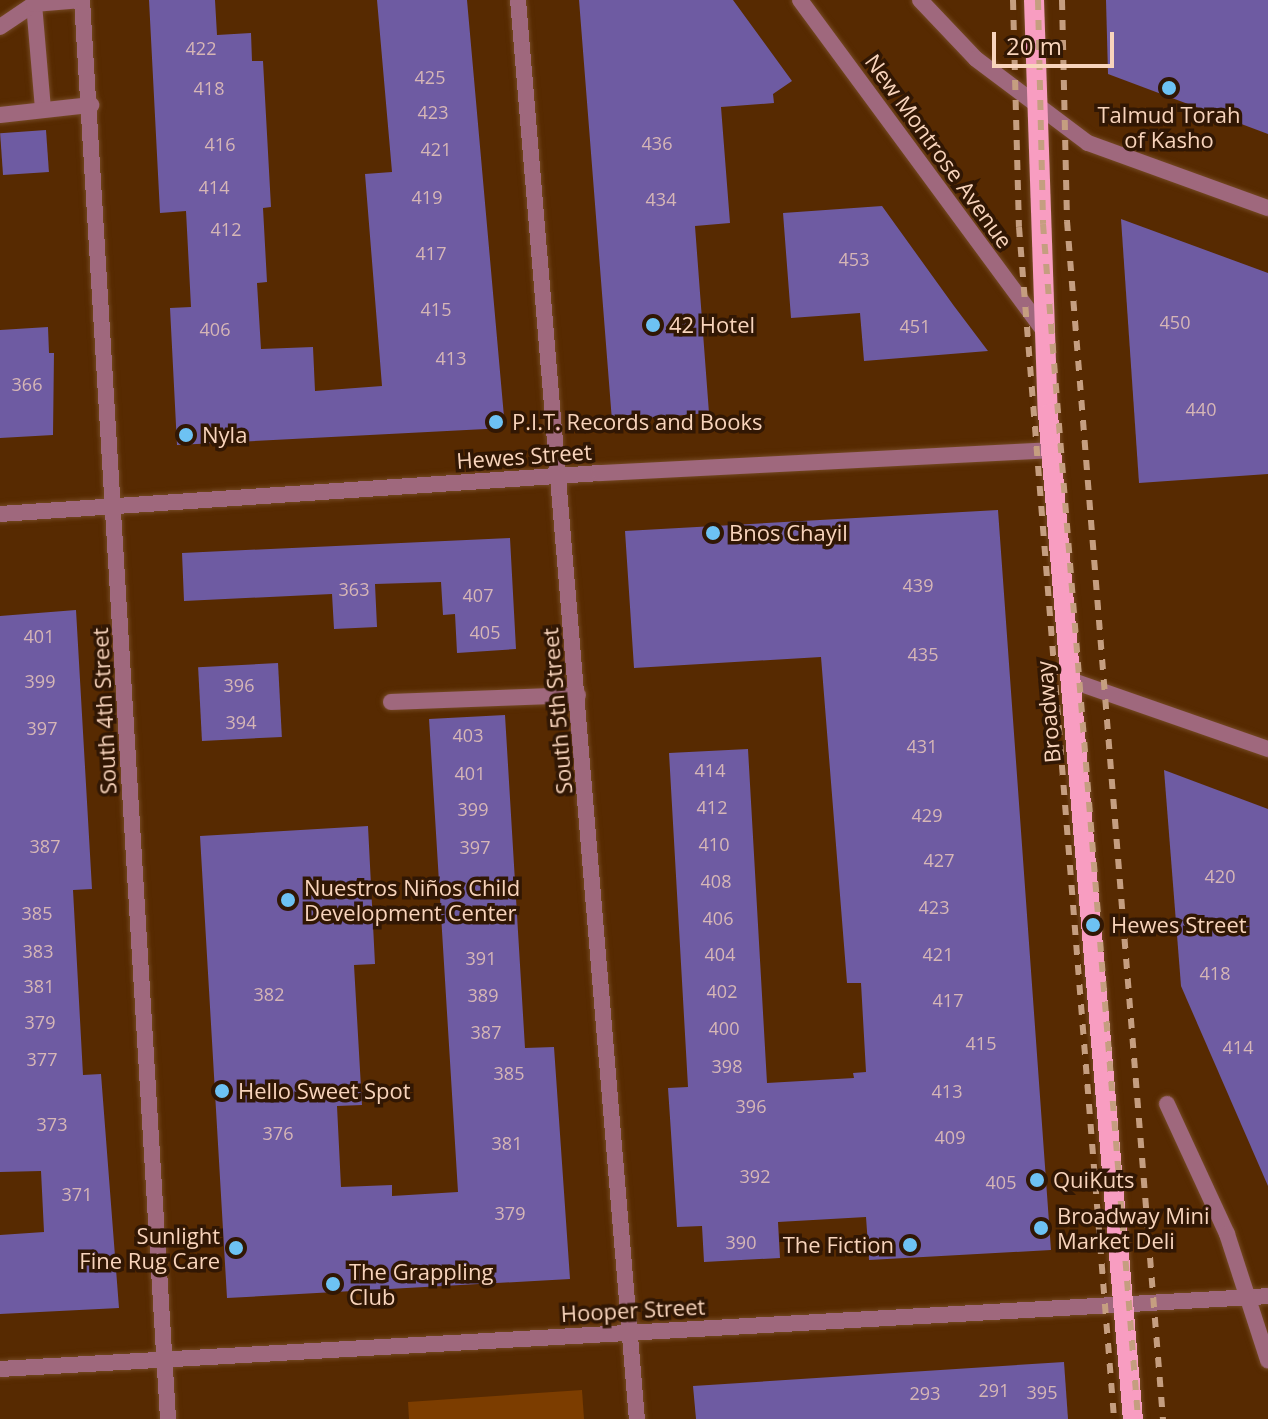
<!DOCTYPE html>
<html>
<head>
<meta charset="utf-8">
<style>
  body { margin:0 }
  #map { position:relative; width:1268px; height:1419px; overflow:hidden; background:#572a01; font-family:"Open Sans",sans-serif }
  div>[style] { position:absolute }
  [style*='--x'] { left:calc(var(--x)*1px); top:calc(var(--y)*1px); width:calc(var(--w)*1px); rotate:calc(var(--a)*1deg) }
  .green>* { inset:0; background:#7c3d00 }
  .building>* { inset:0; background:#6e5ba2; transform-origin:0 0 }
  .roads { filter:drop-shadow(0 0 2px #744923) drop-shadow(0 0 2px #744923) }
  .service>* { height:16px; margin:-8px; padding:0 8px; transform-origin:8px; border-radius:8px; background:#9f687d }
  .pedestrian>* { height:16px; margin:-8px; padding:0 8px; transform-origin:8px; border-radius:8px; background:#9f687d }
  .minor>* { height:16px; margin:-8px; padding:0 8px; transform-origin:8px; border-radius:8px; background:#9f687d }
  .primary>* { height:20px; margin:-10px; padding:0 10px; transform-origin:10px; border-radius:10px; background:#f89dc1 }
  .rail>* { height:6px; margin-top:-3px; transform-origin:0; background:repeating-linear-gradient(90deg,#c59e80 0 10px,transparent 0 20px) }
  .dots>* { width:22px; height:22px; translate:-50% -50%; box-sizing:border-box; border:4px solid #311704; border-radius:50% }
  span { translate:-50% -50%; white-space:nowrap; text-align:center; line-height:1.15; -webkit-text-stroke:7px #311704; paint-order:stroke }
  .number-label { font-size:18px; color:#d6b6b6 }
  .number-label span { -webkit-text-stroke-width:0 }
  .poi-label { font-size:22px; color:#f8d4bc }
  .left { translate:0 -50%; text-align:left }
  .right { translate:-100% -50%; text-align:right }
  .street-label { font-size:22px; color:#f8d4bc }
  .scale { position:absolute; left:992px; top:32px; width:122px; height:36px; box-sizing:border-box; border:4px solid #f8d4bc; border-top:0; padding-left:10px; font-size:24px; line-height:28px; white-space:nowrap; color:#f8d4bc; -webkit-text-stroke:6px #311704; paint-order:stroke }
</style>
</head>
<body>
<div id="map">
  <div class="green">
    <i style="clip-path:polygon(582px 1390px,584px 1419px,409px 1419px,408px 1402px)"></i>
  </div>
  <div class="building">
    <i style="clip-path:polygon(149px 0,215px 0,217px 35px,251px 33px,252px 61px,263px 61px,271px 207px,263px 208px,267px 282px,257px 283px,261px 349px,313px 347px,315px 391px,382px 386px,365px 174px,392px 172px,377px 0,467px 0,505px 428px,177px 445px,170px 308px,191px 307px,186px 211px,160px 213px)"></i>
    <i style="clip-path:polygon(579px 0,733px 0,792px 81px,773px 94px,774px 103px,721px 107px,730px 223px,695px 226px,709px 413px,612px 421px)"></i>
    <i style="clip-path:polygon(1106px 0,1268px 0,1268px 134px,1108px 74px)"></i>
    <i style="left:46px;top:130px;width:42px;height:46px;rotate:86deg"></i>
    <i style="clip-path:polygon(882px 206px,954px 306px,988px 351px,864px 361px,860px 313px,791px 318px,783px 213px)"></i>
    <i style="clip-path:polygon(1121px 219px,1268px 273px,1268px 474px,1139px 483px)"></i>
    <i style="clip-path:polygon(48px 327px,49px 353px,54px 353px,53px 435px,0 438px,0 330px)"></i>
    <i style="clip-path:polygon(998px 510px,1051px 1250px,869px 1260px,866px 1217px,778px 1222px,780px 1258px,704px 1262px,702px 1226px,677px 1227px,671px 1133px,668px 1088px,688px 1087px,669px 753px,748px 749px,767px 1083px,854px 1078px,853px 1073px,866px 1072px,861px 983px,847px 983px,821px 657px,634px 668px,625px 531px)"></i>
    <i style="clip-path:polygon(510px 538px,516px 649px,457px 653px,455px 614px,443px 615px,441px 582px,375px 584px,377px 627px,334px 629px,332px 594px,184px 601px,182px 553px)"></i>
    <i style="clip-path:polygon(76px 610px,92px 889px,73px 890px,83px 1075px,101px 1074px,119px 1308px,0 1314px,0 1235px,44px 1232px,41px 1171px,0 1172px,0 616px)"></i>
    <i style="left:278px;top:663px;width:74px;height:80px;rotate:87deg"></i>
    <i style="clip-path:polygon(505px 715px,525px 1048px,554px 1047px,570px 1279px,227px 1298px,200px 836px,368px 826px,375px 964px,354px 965px,362px 1105px,337px 1106px,341px 1187px,392px 1185px,392px 1196px,458px 1192px,429px 719px)"></i>
    <i style="clip-path:polygon(1164px 770px,1268px 809px,1268px 1186px,1181px 986px)"></i>
    <i style="clip-path:polygon(1064px 1362px,1068px 1419px,696px 1419px,693px 1386px)"></i>
  </div>
  <div class="roads">
    <div class="service">
      <i style="--x:34;--y:4;--w:106;--a:85.1"></i>
      <i style="--x:0;--y:27;--w:41;--a:-34.1"></i>
      <i style="--x:34;--y:4;--w:48;--a:-4.8"></i>
      <i style="--x:0;--y:115;--w:92;--a:-6.3"></i>
      <i style="--x:391;--y:702;--w:187;--a:-2.1"></i>
    </div>
    <div class="pedestrian">
      <i style="--x:1167;--y:1104;--w:143;--a:65.2"></i>
      <i style="--x:1227;--y:1234;--w:133;--a:72"></i>
    </div>
    <div class="minor">
      <i style="--x:82;--y:0;--w:1422;--a:86.53"></i>
      <i style="--x:518;--y:0;--w:1424;--a:85.21"></i>
      <i style="--x:800;--y:0;--w:409;--a:53.6"></i>
      <i style="--x:920;--y:0;--w:81;--a:46.5"></i>
      <i style="--x:976;--y:59;--w:140;--a:36.9"></i>
      <i style="--x:1088;--y:143;--w:191;--a:19.9"></i>
      <i style="--x:0;--y:514;--w:601;--a:-3.91"></i>
      <i style="--x:600;--y:473;--w:452;--a:-2.9"></i>
      <i style="--x:1070;--y:680;--w:210;--a:19.2"></i>
      <i style="--x:0;--y:1369;--w:1270;--a:-3.29"></i>
    </div>
    <div class="primary">
      <i style="--x:1034;--y:0;--w:414;--a:88.1"></i>
      <i style="--x:1048;--y:414;--w:1009;--a:85.17"></i>
    </div>
  </div>
  <div class="rail">
    <i style="--x:1013;--y:0;--w:227;--a:88.5"></i>
    <i style="--x:1019;--y:227;--w:1196;--a:85.44"></i>
    <i style="--x:1038;--y:0;--w:224;--a:88.7"></i>
    <i style="--x:1043;--y:224;--w:1199;--a:85.45"></i>
    <i style="--x:1062;--y:0;--w:221;--a:88.7"></i>
    <i style="--x:1067;--y:221;--w:1202;--a:85.42"></i>
  </div>
  <div class="dots">
    <i style="left:1169px;top:88px;background:#6dc2f3"></i>
    <i style="left:653px;top:325px;background:#6dc2f3"></i>
    <i style="left:496px;top:422px;background:#6dc2f3"></i>
    <i style="left:186px;top:435px;background:#6dc2f3"></i>
    <i style="left:713px;top:533px;background:#6dc2f3"></i>
    <i style="left:288px;top:900px;background:#6dc2f3"></i>
    <i style="left:1093px;top:925px;background:#6dc2f3"></i>
    <i style="left:222px;top:1091px;background:#6dc2f3"></i>
    <i style="left:1037px;top:1180px;background:#6dc2f3"></i>
    <i style="left:1041px;top:1228px;background:#6dc2f3"></i>
    <i style="left:910px;top:1245px;background:#6dc2f3"></i>
    <i style="left:236px;top:1248px;background:#6dc2f3"></i>
    <i style="left:333px;top:1284px;background:#6dc2f3"></i>
  </div>
  <div class="number-label">
    <span style="left:201px;top:48px">422</span>
    <span style="left:430px;top:77px">425</span>
    <span style="left:209px;top:88px">418</span>
    <span style="left:433px;top:112px">423</span>
    <span style="left:657px;top:143px">436</span>
    <span style="left:220px;top:144px">416</span>
    <span style="left:436px;top:149px">421</span>
    <span style="left:214px;top:187px">414</span>
    <span style="left:427px;top:197px">419</span>
    <span style="left:661px;top:199px">434</span>
    <span style="left:226px;top:229px">412</span>
    <span style="left:431px;top:253px">417</span>
    <span style="left:854px;top:259px">453</span>
    <span style="left:436px;top:309px">415</span>
    <span style="left:1175px;top:322px">450</span>
    <span style="left:915px;top:326px">451</span>
    <span style="left:215px;top:329px">406</span>
    <span style="left:451px;top:358px">413</span>
    <span style="left:27px;top:384px">366</span>
    <span style="left:1201px;top:409px">440</span>
    <span style="left:918px;top:585px">439</span>
    <span style="left:354px;top:589px">363</span>
    <span style="left:478px;top:595px">407</span>
    <span style="left:485px;top:632px">405</span>
    <span style="left:39px;top:636px">401</span>
    <span style="left:923px;top:654px">435</span>
    <span style="left:40px;top:681px">399</span>
    <span style="left:239px;top:685px">396</span>
    <span style="left:241px;top:722px">394</span>
    <span style="left:42px;top:728px">397</span>
    <span style="left:468px;top:735px">403</span>
    <span style="left:922px;top:746px">431</span>
    <span style="left:710px;top:770px">414</span>
    <span style="left:470px;top:773px">401</span>
    <span style="left:712px;top:807px">412</span>
    <span style="left:473px;top:809px">399</span>
    <span style="left:927px;top:815px">429</span>
    <span style="left:714px;top:844px">410</span>
    <span style="left:45px;top:846px">387</span>
    <span style="left:475px;top:847px">397</span>
    <span style="left:939px;top:860px">427</span>
    <span style="left:1220px;top:876px">420</span>
    <span style="left:716px;top:881px">408</span>
    <span style="left:934px;top:907px">423</span>
    <span style="left:37px;top:913px">385</span>
    <span style="left:718px;top:918px">406</span>
    <span style="left:38px;top:951px">383</span>
    <span style="left:720px;top:954px">404</span>
    <span style="left:938px;top:954px">421</span>
    <span style="left:481px;top:958px">391</span>
    <span style="left:1215px;top:973px">418</span>
    <span style="left:39px;top:986px">381</span>
    <span style="left:722px;top:991px">402</span>
    <span style="left:269px;top:994px">382</span>
    <span style="left:483px;top:995px">389</span>
    <span style="left:948px;top:1000px">417</span>
    <span style="left:40px;top:1022px">379</span>
    <span style="left:724px;top:1028px">400</span>
    <span style="left:486px;top:1032px">387</span>
    <span style="left:981px;top:1043px">415</span>
    <span style="left:1238px;top:1047px">414</span>
    <span style="left:42px;top:1059px">377</span>
    <span style="left:727px;top:1066px">398</span>
    <span style="left:509px;top:1073px">385</span>
    <span style="left:947px;top:1091px">413</span>
    <span style="left:751px;top:1106px">396</span>
    <span style="left:52px;top:1124px">373</span>
    <span style="left:278px;top:1133px">376</span>
    <span style="left:950px;top:1137px">409</span>
    <span style="left:507px;top:1143px">381</span>
    <span style="left:755px;top:1176px">392</span>
    <span style="left:1001px;top:1182px">405</span>
    <span style="left:77px;top:1194px">371</span>
    <span style="left:510px;top:1213px">379</span>
    <span style="left:741px;top:1242px">390</span>
    <span style="left:994px;top:1390px">291</span>
    <span style="left:1042px;top:1392px">395</span>
    <span style="left:925px;top:1393px">293</span>
  </div>
  <div class="poi-label">
    <span style="left:1169px;top:127px">Talmud Torah<br>of Kasho</span>
    <span class="left" style="left:669px;top:325px">42 Hotel</span>
    <span class="left" style="left:512px;top:422px">P.I.T. Records and Books</span>
    <span class="left" style="left:202px;top:435px">Nyla</span>
    <span class="left" style="left:729px;top:533px">Bnos Chayil</span>
    <span class="left" style="left:304px;top:900px">Nuestros Niños Child<br>Development Center</span>
    <span class="left" style="left:1111px;top:925px">Hewes Street</span>
    <span class="left" style="left:238px;top:1091px">Hello Sweet Spot</span>
    <span class="left" style="left:1053px;top:1180px">QuiKuts</span>
    <span class="left" style="left:1057px;top:1228px">Broadway Mini<br>Market Deli</span>
    <span class="right" style="left:220px;top:1248px">Sunlight<br>Fine Rug Care</span>
    <span class="right" style="left:894px;top:1245px">The Fiction</span>
    <span class="left" style="left:349px;top:1284px">The Grappling<br>Club</span>
  </div>
  <div class="street-label">
    <span style="left:939px;top:151px;rotate:54deg">New Montrose Avenue</span>
    <span style="left:524px;top:456px;rotate:-4deg">Hewes Street</span>
    <span style="left:104px;top:711px;rotate:-93deg">South 4th Street</span>
    <span style="left:557px;top:711px;rotate:-95deg">South 5th Street</span>
    <span style="left:1048px;top:712px;rotate:-95deg">Broadway</span>
    <span style="left:633px;top:1310px;rotate:-3deg">Hooper Street</span>
  </div>
  <div class="scale">20 m</div>
</div>
</body>
</html>
